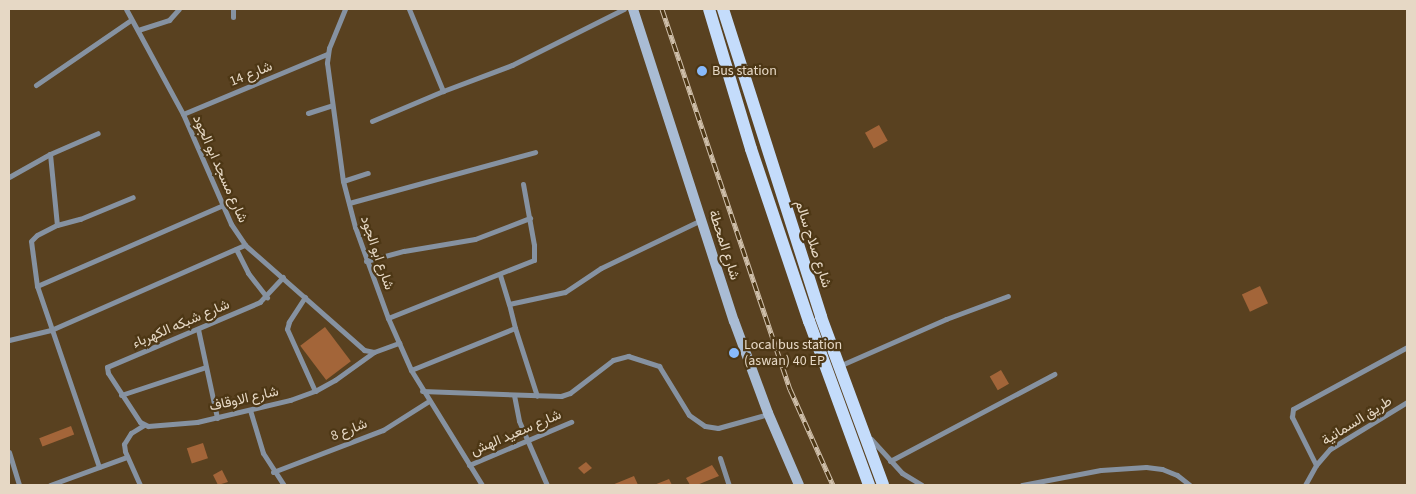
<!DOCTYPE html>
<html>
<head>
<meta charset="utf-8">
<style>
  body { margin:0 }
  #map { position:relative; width:1416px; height:494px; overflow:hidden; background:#594120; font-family:"Source Sans 3",Vazirmatn,sans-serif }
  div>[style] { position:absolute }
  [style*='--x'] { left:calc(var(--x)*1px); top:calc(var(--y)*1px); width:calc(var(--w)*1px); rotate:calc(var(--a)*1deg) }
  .building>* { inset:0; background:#a36539; transform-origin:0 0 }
  .street>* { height:5px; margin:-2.5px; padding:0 2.5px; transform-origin:2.5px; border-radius:2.5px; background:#8692a1 }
  .secondary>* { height:10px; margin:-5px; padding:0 5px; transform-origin:5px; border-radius:5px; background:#a9bcd4 }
  .primary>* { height:12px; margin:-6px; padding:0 6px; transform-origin:6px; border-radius:6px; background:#c4dcfb }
  .rail>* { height:5px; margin-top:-2.5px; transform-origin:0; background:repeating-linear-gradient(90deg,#4d3715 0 9px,#cfbfaa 0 18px); box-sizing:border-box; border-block:1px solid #cfbfaa }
  .dots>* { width:14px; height:14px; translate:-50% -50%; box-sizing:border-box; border:2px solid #4d3715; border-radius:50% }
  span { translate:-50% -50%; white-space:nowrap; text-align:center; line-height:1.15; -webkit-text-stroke:4.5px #4d3715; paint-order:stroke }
  .poi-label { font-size:14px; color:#e6d8c5 }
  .left { translate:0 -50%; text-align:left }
  .street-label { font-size:14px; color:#e6d8c5 }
  .frame { position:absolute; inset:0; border:10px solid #e6d8c5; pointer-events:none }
</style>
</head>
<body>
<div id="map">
  <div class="building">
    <i style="left:879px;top:125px;width:18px;height:16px;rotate:61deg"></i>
    <i style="left:1260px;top:286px;width:19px;height:20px;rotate:65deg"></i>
    <i style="left:325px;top:327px;width:43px;height:31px;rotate:53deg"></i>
    <i style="left:1001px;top:370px;width:16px;height:13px;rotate:60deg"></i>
    <i style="left:71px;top:426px;width:9px;height:34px;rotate:69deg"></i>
    <i style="left:203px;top:443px;width:16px;height:17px;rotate:72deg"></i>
    <i style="clip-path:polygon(586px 462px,592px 468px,584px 474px,578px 468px)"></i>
    <i style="clip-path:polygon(712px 465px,719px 476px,697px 485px,690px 485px,686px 478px)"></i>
    <i style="clip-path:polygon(222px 470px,228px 482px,218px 485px,213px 475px)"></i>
    <i style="clip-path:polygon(634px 476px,638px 485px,612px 485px)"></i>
    <i style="clip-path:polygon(669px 479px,672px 485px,654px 485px)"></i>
  </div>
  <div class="street">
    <i style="--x:126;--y:9;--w:119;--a:61.5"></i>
    <i style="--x:183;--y:114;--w:120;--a:66.4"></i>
    <i style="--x:231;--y:224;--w:25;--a:56"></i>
    <i style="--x:245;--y:245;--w:159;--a:41.4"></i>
    <i style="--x:364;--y:350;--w:10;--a:11"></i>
    <i style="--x:374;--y:352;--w:27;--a:-20"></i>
    <i style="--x:345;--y:9;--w:42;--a:112.3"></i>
    <i style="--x:329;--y:48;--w:15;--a:98"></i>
    <i style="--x:327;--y:63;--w:119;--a:82.3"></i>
    <i style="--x:343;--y:181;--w:48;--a:75.4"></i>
    <i style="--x:355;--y:227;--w:97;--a:70.1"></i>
    <i style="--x:388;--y:318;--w:57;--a:66.1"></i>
    <i style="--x:411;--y:370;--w:135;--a:58.3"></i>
    <i style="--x:409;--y:9;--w:89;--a:67.5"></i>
    <i style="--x:233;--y:17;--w:8;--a:-90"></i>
    <i style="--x:138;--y:30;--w:33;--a:-18"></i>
    <i style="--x:169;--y:20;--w:15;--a:-48"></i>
    <i style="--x:36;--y:85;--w:115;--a:-34.4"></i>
    <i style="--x:308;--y:113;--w:25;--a:-18"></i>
    <i style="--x:183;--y:114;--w:156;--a:-22.6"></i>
    <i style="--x:372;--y:121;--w:77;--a:-22.9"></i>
    <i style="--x:443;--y:91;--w:74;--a:-20.6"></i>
    <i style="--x:512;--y:65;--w:125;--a:-26.6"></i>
    <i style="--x:50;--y:154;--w:52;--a:-23.6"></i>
    <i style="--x:9;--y:177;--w:47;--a:-29.3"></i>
    <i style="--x:50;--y:154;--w:71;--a:84.4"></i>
    <i style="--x:343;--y:181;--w:26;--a:-18"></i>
    <i style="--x:349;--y:203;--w:193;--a:-15.3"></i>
    <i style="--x:236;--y:249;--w:27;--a:63"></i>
    <i style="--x:248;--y:273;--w:31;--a:52"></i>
    <i style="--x:366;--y:261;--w:39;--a:-15"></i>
    <i style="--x:404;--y:251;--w:72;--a:-9.6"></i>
    <i style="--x:475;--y:239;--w:59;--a:-20.9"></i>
    <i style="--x:500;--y:275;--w:30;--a:73"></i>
    <i style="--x:283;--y:277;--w:34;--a:133"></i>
    <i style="--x:260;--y:302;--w:166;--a:157"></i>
    <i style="--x:107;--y:367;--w:6;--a:81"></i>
    <i style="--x:108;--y:373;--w:59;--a:56.9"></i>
    <i style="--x:140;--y:422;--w:9;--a:27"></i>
    <i style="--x:148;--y:426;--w:49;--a:-4.7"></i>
    <i style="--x:197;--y:422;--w:96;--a:-13.3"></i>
    <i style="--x:290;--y:400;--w:27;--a:-20"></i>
    <i style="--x:315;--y:391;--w:23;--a:-29"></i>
    <i style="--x:335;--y:380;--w:48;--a:-35.7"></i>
    <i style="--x:37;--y:286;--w:203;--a:-23.5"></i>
    <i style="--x:305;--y:297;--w:30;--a:123"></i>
    <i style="--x:289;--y:322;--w:7;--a:106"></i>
    <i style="--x:287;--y:329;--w:68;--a:65.7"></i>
    <i style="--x:388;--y:318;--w:157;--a:-21.7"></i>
    <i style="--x:534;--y:260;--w:15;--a:-90"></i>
    <i style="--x:534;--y:245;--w:62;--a:-100.2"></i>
    <i style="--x:515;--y:328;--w:71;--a:72.1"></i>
    <i style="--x:198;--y:329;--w:91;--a:77.9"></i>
    <i style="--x:9;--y:340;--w:43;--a:-13.4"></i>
    <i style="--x:51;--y:330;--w:212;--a:-23.7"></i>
    <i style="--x:839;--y:366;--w:117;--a:-23.7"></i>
    <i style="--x:946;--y:319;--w:66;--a:-20.4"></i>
    <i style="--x:411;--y:370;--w:112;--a:-22"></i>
    <i style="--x:515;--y:328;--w:25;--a:-104"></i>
    <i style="--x:509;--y:304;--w:57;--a:-12.1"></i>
    <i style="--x:565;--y:292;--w:43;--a:-33.7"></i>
    <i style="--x:601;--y:268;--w:111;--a:-25.6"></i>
    <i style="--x:422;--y:391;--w:139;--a:2.1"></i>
    <i style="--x:561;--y:396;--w:9;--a:-18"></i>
    <i style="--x:570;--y:393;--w:54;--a:-37.5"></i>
    <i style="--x:613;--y:360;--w:16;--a:-15"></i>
    <i style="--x:628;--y:356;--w:33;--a:18"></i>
    <i style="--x:659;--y:366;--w:57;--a:58.5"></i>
    <i style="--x:689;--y:415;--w:19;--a:35"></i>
    <i style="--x:705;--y:426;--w:13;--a:9"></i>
    <i style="--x:718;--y:428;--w:52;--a:-15.6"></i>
    <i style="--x:121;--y:395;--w:89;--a:-18.2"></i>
    <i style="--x:514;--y:395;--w:26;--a:79"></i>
    <i style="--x:519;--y:421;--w:70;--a:66.4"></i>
    <i style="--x:250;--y:410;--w:45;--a:73.2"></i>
    <i style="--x:263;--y:453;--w:38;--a:57"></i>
    <i style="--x:871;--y:439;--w:46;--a:47.6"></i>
    <i style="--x:902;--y:473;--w:23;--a:31"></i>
    <i style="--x:9;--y:452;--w:34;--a:73"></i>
    <i style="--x:720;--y:458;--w:28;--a:72"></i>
    <i style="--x:890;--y:461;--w:186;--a:-27.9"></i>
    <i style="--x:469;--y:465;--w:111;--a:-22.9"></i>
    <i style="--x:1316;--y:465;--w:54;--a:-116.6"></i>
    <i style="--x:1292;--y:417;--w:8;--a:-83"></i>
    <i style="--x:1293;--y:409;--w:130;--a:-28.5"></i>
    <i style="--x:99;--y:467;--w:191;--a:-108.9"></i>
    <i style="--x:37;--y:286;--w:45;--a:-97.6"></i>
    <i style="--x:31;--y:241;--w:8;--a:-45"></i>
    <i style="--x:37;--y:235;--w:22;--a:-27"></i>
    <i style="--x:57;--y:225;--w:24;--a:-15"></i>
    <i style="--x:80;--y:219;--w:57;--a:-22.5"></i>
    <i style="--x:273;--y:472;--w:118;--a:-20.9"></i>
    <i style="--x:383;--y:430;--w:54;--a:-32.2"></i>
    <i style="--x:50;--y:485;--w:82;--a:-20"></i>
    <i style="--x:140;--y:485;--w:37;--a:-114"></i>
    <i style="--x:125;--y:451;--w:7;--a:-98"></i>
    <i style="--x:124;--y:444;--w:13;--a:-58"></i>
    <i style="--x:131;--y:433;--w:15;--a:-32"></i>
    <i style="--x:1022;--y:485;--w:80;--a:-10.8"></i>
    <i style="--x:1101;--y:470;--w:45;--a:-3.8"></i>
    <i style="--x:1146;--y:467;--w:16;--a:7"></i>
    <i style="--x:1162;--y:469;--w:16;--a:22"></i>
    <i style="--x:1177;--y:475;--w:16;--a:38"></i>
    <i style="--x:1305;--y:485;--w:23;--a:-61"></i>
    <i style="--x:1316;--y:465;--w:21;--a:-49"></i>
    <i style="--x:1330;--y:449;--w:90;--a:-31.4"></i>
  </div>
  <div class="secondary">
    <i style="--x:633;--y:9;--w:328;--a:72.1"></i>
    <i style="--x:734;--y:321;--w:98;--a:69.7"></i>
    <i style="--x:768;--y:413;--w:78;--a:66.7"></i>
  </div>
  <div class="primary">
    <i style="--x:709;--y:9;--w:146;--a:73.3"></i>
    <i style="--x:751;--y:149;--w:182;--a:71.4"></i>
    <i style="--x:809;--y:321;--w:175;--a:69.9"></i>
    <i style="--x:723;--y:9;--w:323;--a:72.3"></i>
    <i style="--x:821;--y:317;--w:179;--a:69.7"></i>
  </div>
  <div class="rail">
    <i style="--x:662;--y:9;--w:401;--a:71.4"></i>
    <i style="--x:790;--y:389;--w:105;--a:65.9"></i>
  </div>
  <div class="dots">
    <i style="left:702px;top:71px;background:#88bafc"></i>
    <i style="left:734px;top:353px;background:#88bafc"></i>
  </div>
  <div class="poi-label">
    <span class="left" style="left:712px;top:71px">Bus station</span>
    <span class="left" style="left:744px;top:353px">Local bus station<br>(aswan) 40 EP</span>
  </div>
  <div class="street-label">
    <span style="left:251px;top:74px;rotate:-22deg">شارع 14</span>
    <span style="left:220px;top:169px;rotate:66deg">شارع مسجد ابو الجود</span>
    <span style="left:813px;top:244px;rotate:72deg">شارع صلاح سالم</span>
    <span style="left:724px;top:245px;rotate:72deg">شارع المحطة</span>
    <span style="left:377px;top:253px;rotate:71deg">شارع ابو الجود</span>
    <span style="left:181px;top:324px;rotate:-23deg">شارع شبكه الكهرباء</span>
    <span style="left:244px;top:399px;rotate:-13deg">شارع الاوقاف</span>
    <span style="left:1357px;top:421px;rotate:-32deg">طريق السمانية</span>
    <span style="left:349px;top:430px;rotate:-21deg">شارع 8</span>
    <span style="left:516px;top:433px;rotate:-23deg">شارع سعيد الهش</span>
  </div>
  <div class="frame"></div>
</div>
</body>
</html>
